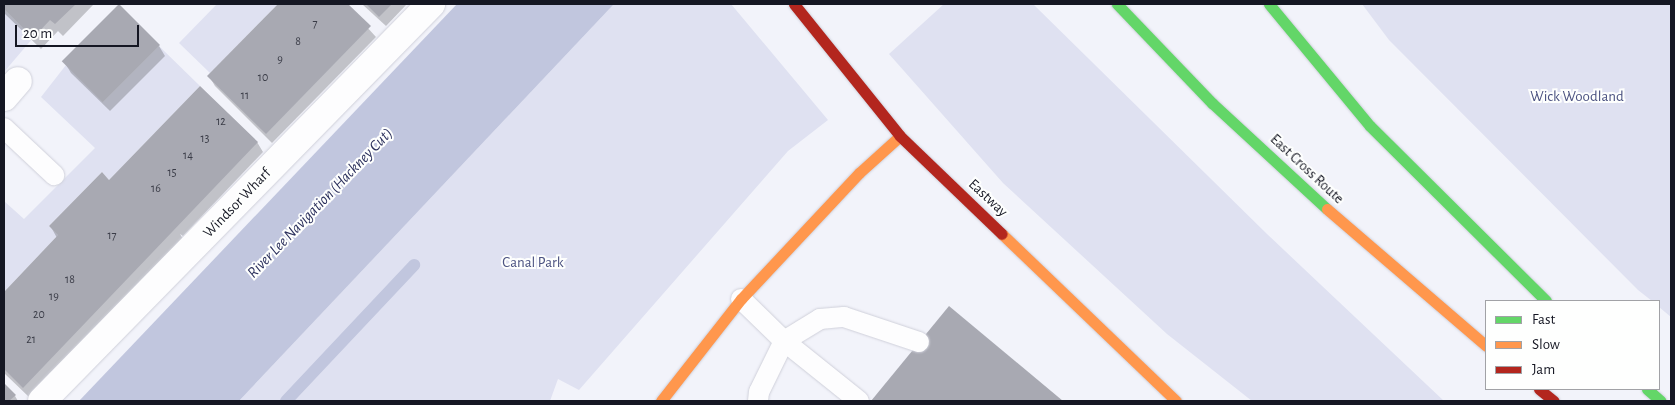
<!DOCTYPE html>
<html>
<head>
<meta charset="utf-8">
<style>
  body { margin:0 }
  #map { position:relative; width:1675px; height:405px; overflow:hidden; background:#f2f3fa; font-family:"Alegreya Sans",sans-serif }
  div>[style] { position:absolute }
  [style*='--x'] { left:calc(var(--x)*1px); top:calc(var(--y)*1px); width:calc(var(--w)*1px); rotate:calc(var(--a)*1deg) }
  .green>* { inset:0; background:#dfe1f1 }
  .water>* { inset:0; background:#c1c6de }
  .shadow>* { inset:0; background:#0003 }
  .stream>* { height:12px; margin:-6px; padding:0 6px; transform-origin:6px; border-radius:6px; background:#c1c6de }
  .building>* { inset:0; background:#a8a9b2; transform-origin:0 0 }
  .roads { filter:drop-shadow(0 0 1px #cfd0da) drop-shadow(0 0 1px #cfd0da) }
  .lane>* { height:20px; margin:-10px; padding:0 10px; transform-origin:10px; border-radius:10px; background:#fdfdfe }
  .street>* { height:28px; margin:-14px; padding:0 14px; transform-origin:14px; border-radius:14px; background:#fdfdfe }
  .fast>* { height:11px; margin:-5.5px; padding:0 5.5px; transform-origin:5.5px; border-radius:5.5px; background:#63d668 }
  .slow>* { height:11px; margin:-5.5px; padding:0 5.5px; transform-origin:5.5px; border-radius:5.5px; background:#ff974d }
  .jam>* { height:11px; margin:-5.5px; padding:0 5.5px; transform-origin:5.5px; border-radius:5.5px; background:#b3261e }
  span { translate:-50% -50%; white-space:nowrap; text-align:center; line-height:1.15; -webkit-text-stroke:4px #fefffe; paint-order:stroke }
  .number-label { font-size:12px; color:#3a3c47 }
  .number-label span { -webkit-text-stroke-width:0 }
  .park-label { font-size:15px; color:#4b5281 }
  .street-label { font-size:15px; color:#151723 }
  .water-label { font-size:16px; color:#2b305c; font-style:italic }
  .frame { position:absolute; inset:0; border:5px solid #151723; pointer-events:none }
  .legend { position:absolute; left:1485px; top:300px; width:175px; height:90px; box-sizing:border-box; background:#fefffe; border:1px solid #a1a2a6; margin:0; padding:6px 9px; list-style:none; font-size:15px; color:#151723 }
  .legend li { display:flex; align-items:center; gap:10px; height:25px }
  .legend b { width:25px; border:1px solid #a1a2a6 }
  .scale { position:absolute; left:15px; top:25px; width:124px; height:22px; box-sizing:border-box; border:2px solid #151723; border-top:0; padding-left:6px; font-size:15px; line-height:18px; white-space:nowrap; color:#151723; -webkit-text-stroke:4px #fefffe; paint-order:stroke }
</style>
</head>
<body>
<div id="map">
  <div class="green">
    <i style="clip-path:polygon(217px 4px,278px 4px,210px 73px,179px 43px)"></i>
    <i style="clip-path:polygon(614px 4px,731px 4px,828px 120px,788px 151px,579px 390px,558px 379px,550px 401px,239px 401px)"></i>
    <i style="clip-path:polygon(944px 4px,1033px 4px,1267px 234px,1444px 401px,1252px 401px,1167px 334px,1003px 183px,889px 54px)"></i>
    <i style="clip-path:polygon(1362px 4px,1671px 4px,1671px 317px,1659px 307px,1659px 301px,1652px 301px,1638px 290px,1389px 40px)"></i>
    <i style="clip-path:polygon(4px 9px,33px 38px,4px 72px)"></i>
    <i style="clip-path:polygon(159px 46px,200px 86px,109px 180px,102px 172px,49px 226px,58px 235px,4px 292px,4px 201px,24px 219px,95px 148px,41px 97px,66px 65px,103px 102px)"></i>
  </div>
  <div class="water">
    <i style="clip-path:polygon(457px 4px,614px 4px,239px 401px,79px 401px)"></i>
  </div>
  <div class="shadow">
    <i style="clip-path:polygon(4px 4px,94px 4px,63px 36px,58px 31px,41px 49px,4px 13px)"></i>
    <i style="clip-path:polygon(280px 4px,346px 4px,376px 37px,272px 143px,215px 86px,209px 76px)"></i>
    <i style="clip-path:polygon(362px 4px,407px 4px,386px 26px)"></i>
    <i style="clip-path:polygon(159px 46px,165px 56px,110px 111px,71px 73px,65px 63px)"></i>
    <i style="clip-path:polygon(257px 142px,263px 152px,183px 236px,180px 234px,183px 239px,29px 397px,4px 373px,4px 293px,57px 238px,51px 227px,109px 182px)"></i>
    <i style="clip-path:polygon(949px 308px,1061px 401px,873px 401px)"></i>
    <i style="clip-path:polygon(4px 385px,15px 396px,18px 401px,4px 401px)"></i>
  </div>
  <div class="stream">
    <i style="--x:286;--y:401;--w:187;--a:-46.7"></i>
  </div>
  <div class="building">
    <i style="clip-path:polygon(4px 4px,76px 4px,55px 24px,50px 20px,33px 38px,4px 9px)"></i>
    <i style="left:119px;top:4px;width:58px;height:81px;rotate:45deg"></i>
    <i style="clip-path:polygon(278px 4px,348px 4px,371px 26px,266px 134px,207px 76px)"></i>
    <i style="clip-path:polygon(366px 4px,392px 4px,379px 17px)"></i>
    <i style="clip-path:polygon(200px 86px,258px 142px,23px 388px,4px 369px,4px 292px,58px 235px,49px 226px,102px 172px,109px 180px)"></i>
    <i style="clip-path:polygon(949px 306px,1063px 401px,871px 401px)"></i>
    <i style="clip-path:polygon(4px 383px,16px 395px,9px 401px,4px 401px)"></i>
  </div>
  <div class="roads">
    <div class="lane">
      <i style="--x:4;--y:128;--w:69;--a:43.2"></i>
      <i style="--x:741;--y:299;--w:60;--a:44.3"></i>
      <i style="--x:784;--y:341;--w:96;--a:38.7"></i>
      <i style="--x:758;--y:401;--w:9;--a:-84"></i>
      <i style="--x:759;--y:392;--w:57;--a:-63.9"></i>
      <i style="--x:784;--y:341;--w:42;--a:-31.4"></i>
      <i style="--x:820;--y:319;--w:24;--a:-5"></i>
      <i style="--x:844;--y:317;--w:79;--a:18.4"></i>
    </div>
    <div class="street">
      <i style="--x:4;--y:97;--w:21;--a:-49"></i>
      <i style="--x:42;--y:401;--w:556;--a:-45.58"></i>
    </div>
    <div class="fast">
      <i style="--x:1117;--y:4;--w:137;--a:46.2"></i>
      <i style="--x:1212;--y:103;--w:156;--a:42.7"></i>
      <i style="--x:1269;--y:4;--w:158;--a:50.4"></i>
      <i style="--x:1370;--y:126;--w:248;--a:44.8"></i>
      <i style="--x:1647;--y:389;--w:18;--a:41"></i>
    </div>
    <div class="slow">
      <i style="--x:1327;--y:209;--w:210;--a:40.7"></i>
      <i style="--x:1002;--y:234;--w:241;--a:43.8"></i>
      <i style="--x:661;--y:401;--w:130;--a:-51.9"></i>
      <i style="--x:741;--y:299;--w:173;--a:-46.9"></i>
      <i style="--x:859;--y:173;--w:55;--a:-42.1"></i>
    </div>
    <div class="jam">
      <i style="--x:794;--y:4;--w:169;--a:51.2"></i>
      <i style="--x:900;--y:136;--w:141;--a:43.9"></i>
      <i style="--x:1539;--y:389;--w:19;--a:39"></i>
    </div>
  </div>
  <div class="number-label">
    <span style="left:315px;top:24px">7</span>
    <span style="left:298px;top:42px">8</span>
    <span style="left:280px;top:60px">9</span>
    <span style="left:263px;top:78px">10</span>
    <span style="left:245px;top:96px">11</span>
    <span style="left:221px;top:122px">12</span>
    <span style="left:205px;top:139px">13</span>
    <span style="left:188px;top:156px">14</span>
    <span style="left:172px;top:173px">15</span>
    <span style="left:156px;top:189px">16</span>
    <span style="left:112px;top:236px">17</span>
    <span style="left:70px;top:280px">18</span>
    <span style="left:54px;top:297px">19</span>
    <span style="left:39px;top:315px">20</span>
    <span style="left:31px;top:340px">21</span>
  </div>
  <div class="park-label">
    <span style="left:1577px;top:97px">Wick Woodland</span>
    <span style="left:533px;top:263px">Canal Park</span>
  </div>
  <div class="street-label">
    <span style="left:1307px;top:169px;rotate:43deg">East Cross Route</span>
    <span style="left:988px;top:198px;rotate:43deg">Eastway</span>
    <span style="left:237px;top:203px;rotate:-46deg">Windsor Wharf</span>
  </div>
  <div class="water-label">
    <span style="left:320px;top:203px;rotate:-46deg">River Lee Navigation (Hackney Cut)</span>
  </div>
  <div class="frame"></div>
  <ul class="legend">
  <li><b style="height:6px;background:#63d668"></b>Fast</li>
  <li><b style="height:6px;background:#ff974d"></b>Slow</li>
  <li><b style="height:6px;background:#b3261e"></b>Jam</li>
  </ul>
  <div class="scale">20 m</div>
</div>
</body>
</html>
